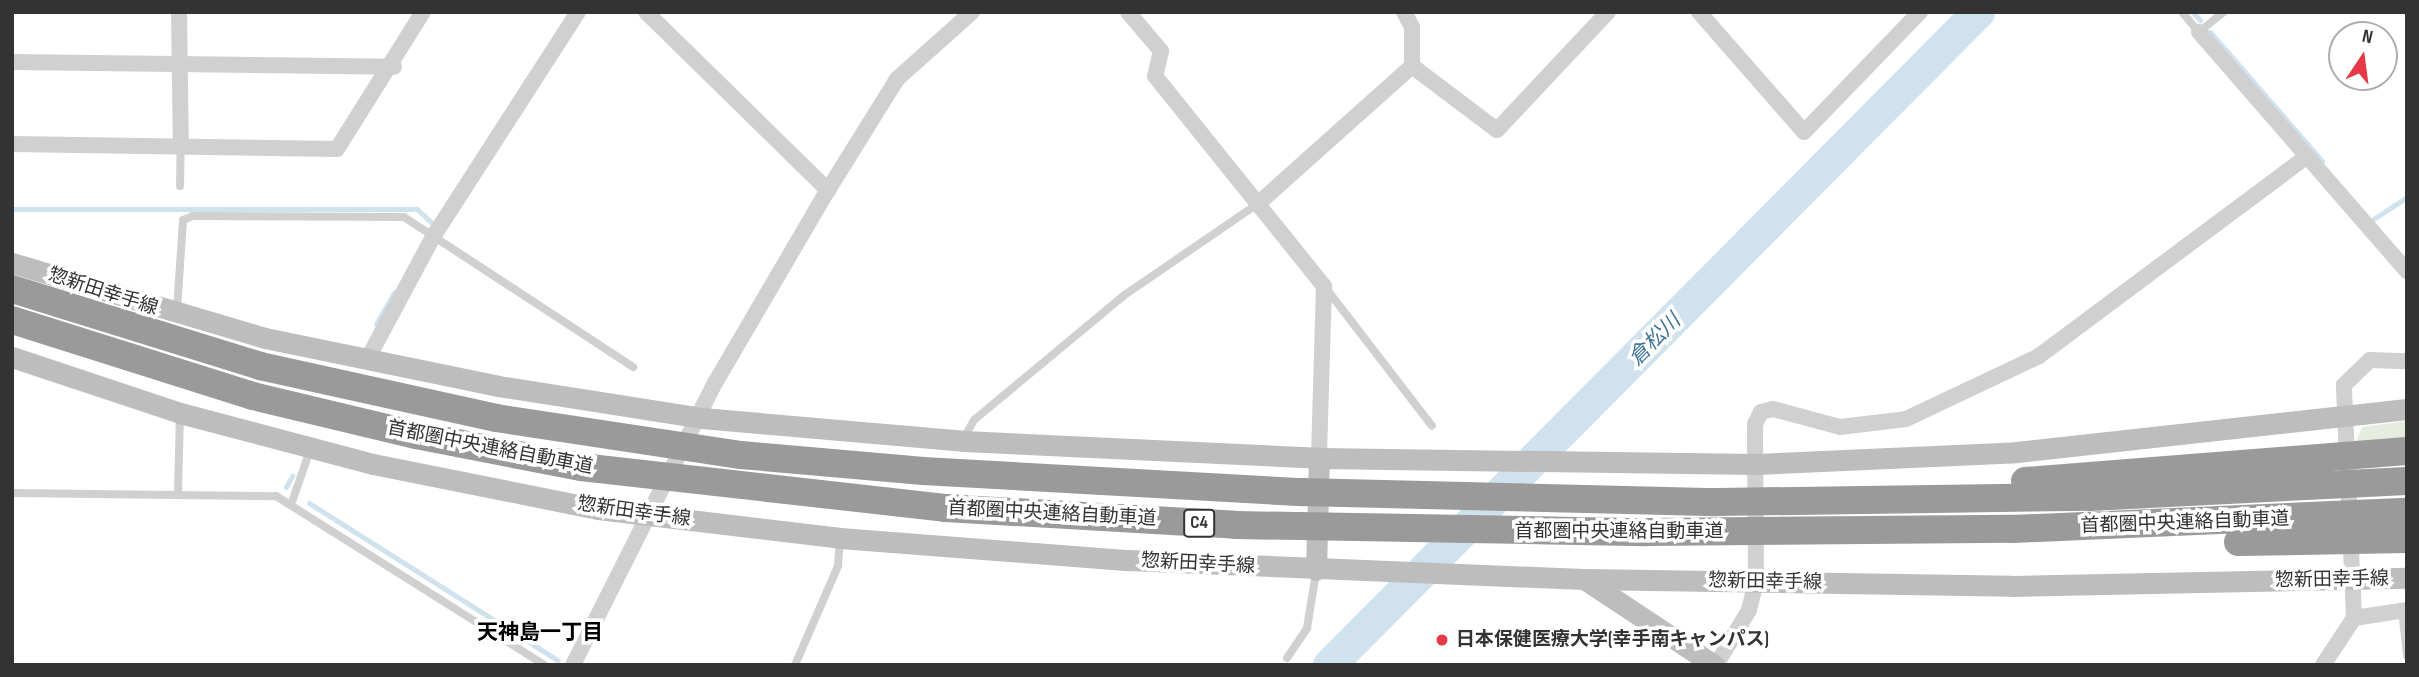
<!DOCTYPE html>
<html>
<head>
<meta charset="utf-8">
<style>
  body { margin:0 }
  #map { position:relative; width:2419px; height:677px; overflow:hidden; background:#fff; font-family:"Sofia Sans Condensed","Noto Sans JP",sans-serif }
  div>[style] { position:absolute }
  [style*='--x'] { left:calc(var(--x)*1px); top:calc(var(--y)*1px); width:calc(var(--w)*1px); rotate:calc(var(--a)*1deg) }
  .green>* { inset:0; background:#e6ecdf }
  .stream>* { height:5px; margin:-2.5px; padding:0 2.5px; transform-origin:2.5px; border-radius:2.5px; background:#cfe2ee }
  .river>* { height:33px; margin:-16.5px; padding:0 16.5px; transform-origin:16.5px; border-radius:16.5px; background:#cfe2ee }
  .lane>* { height:8px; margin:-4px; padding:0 4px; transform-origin:4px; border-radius:4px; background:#d0d0d0 }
  .street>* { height:16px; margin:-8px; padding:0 8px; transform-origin:8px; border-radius:8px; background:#d0d0d0 }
  .secondary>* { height:21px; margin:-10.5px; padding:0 10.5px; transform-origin:10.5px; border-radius:10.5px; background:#bdbdbd }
  .highway>* { height:28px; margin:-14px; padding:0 14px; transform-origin:14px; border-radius:14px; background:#9a9a9a }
  .dots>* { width:19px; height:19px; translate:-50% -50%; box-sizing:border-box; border:4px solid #fff; border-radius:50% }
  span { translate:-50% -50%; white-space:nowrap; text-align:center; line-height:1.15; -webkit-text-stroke:7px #fff; paint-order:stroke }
  .shield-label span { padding:2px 5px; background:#fff; border:2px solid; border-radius:5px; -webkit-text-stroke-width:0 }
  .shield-label { font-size:18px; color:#333; font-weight:700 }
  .street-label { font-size:19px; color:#333 }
  .poi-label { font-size:19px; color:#333; font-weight:700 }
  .left { translate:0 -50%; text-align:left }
  .water-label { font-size:21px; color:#3f7597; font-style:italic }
  .neighbourhood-label { font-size:21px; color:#000; font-weight:700 }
  .frame { position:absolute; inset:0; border:14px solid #333; pointer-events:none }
  .north { position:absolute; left:2328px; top:21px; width:70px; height:70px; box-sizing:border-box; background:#fff; border:2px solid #adadad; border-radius:50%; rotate:13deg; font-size:19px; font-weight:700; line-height:28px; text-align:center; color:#333 }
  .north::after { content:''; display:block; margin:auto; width:24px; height:32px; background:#e63946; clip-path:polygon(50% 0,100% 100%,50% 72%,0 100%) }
</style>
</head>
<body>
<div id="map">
  <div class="green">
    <i style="clip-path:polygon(2407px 421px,2407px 440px,2355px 444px,2362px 427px)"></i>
  </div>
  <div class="stream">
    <i style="--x:2193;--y:12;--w:11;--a:49"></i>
    <i style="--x:2210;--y:32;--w:171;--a:49"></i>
    <i style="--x:12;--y:209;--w:405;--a:0"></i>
    <i style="--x:417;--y:209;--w:21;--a:43"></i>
    <i style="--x:2372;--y:220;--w:42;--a:-33.3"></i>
    <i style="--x:376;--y:324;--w:36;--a:-60"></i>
    <i style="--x:286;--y:487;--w:13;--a:-61"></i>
    <i style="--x:309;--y:503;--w:294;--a:32.3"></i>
  </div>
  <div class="river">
    <i style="--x:1329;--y:665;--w:921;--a:-45.18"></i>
  </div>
  <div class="lane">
    <i style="--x:2182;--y:12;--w:26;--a:50"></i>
    <i style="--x:2199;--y:32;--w:32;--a:-39"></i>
    <i style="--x:180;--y:186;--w:39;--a:-89"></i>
    <i style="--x:1325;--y:287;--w:175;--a:52.4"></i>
    <i style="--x:177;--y:309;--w:89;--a:-86.1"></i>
    <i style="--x:183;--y:220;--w:11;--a:-22"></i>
    <i style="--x:193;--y:216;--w:211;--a:0.3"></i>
    <i style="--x:404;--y:217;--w:274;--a:33.2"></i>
    <i style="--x:964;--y:438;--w:21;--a:-61"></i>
    <i style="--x:974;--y:420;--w:197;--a:-39.7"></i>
    <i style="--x:1126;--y:294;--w:161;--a:-34.4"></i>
    <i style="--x:12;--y:493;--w:264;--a:0.7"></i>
    <i style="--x:276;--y:496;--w:317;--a:32.2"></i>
    <i style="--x:178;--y:494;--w:81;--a:-88.6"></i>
    <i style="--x:291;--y:505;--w:58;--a:-70.9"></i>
    <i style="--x:2402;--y:610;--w:46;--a:83.8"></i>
    <i style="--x:1287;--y:658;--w:36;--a:-56"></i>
    <i style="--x:1307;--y:628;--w:56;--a:-80.7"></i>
    <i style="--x:795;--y:665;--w:108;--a:-66.5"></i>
    <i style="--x:838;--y:566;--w:28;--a:-86"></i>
  </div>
  <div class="street">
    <i style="--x:179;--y:12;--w:135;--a:89.2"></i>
    <i style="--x:646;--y:12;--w:255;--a:44.4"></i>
    <i style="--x:1128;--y:12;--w:51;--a:49.8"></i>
    <i style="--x:1161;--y:51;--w:26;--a:103"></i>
    <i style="--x:1155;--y:76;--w:270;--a:51.2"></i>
    <i style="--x:1324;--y:286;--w:172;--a:91.7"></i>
    <i style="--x:1699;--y:12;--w:159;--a:48.8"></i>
    <i style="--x:1804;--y:132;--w:167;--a:-46"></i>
    <i style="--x:2199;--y:32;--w:317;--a:49"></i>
    <i style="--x:12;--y:62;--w:382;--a:0.7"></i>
    <i style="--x:1412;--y:66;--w:106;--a:37"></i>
    <i style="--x:1497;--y:130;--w:162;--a:-46.8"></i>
    <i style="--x:12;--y:144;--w:325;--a:0.9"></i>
    <i style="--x:337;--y:149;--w:162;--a:-57.9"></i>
    <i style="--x:1261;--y:201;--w:203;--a:-41.8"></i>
    <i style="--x:1412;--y:66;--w:39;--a:-90"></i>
    <i style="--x:1412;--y:27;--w:17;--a:-118"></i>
    <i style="--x:367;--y:360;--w:140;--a:-61.8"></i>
    <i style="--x:433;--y:237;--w:268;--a:-57.2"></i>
    <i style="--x:2354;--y:618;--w:54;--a:-8.6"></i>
    <i style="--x:573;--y:665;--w:316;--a:-63.3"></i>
    <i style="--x:715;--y:383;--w:224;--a:-59.7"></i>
    <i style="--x:828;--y:190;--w:131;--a:-58.1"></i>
    <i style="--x:897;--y:79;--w:101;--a:-41.8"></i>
    <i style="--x:1716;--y:665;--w:64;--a:-59"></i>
    <i style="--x:1749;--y:610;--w:30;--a:-76"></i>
    <i style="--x:1756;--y:581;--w:157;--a:-90.4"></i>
    <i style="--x:1755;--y:424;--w:13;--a:-63"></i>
    <i style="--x:1761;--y:412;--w:12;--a:-14"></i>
    <i style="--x:1773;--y:409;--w:69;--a:15"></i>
    <i style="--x:1840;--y:427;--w:66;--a:-6.9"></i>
    <i style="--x:1906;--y:419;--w:147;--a:-25.3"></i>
    <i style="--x:2039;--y:356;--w:334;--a:-36.7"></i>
    <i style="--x:2323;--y:665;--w:56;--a:-56.6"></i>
    <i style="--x:2354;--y:618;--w:233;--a:-92.5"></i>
    <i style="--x:2344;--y:385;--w:36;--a:-44"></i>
    <i style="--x:2370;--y:360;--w:37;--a:2"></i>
  </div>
  <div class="secondary">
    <i style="--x:12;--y:263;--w:264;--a:16.5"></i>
    <i style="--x:265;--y:338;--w:238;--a:11.6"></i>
    <i style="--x:498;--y:386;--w:206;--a:8.9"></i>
    <i style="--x:702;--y:418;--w:262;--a:5"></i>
    <i style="--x:963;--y:441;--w:356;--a:2.7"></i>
    <i style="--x:1319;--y:458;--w:437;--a:0.8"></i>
    <i style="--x:1756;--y:464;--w:261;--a:-2.6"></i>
    <i style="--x:2017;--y:452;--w:392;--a:-6.3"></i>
    <i style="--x:12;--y:357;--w:177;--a:18.4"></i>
    <i style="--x:180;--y:413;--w:200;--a:14.8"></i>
    <i style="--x:373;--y:464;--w:229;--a:11.3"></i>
    <i style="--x:598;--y:509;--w:244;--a:6.8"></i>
    <i style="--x:840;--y:538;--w:289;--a:4.4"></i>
    <i style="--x:1128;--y:560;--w:456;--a:2.4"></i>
    <i style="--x:1584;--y:579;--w:428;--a:0.9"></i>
    <i style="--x:2012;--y:586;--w:395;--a:-1.2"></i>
    <i style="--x:1316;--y:570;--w:112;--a:-88.5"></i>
    <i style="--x:1584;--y:579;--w:156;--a:33.5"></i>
  </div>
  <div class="highway">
    <i style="--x:12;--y:289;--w:260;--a:17.2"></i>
    <i style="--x:260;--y:366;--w:242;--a:12.4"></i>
    <i style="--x:496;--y:418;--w:248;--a:8.6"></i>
    <i style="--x:741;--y:455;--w:183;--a:5"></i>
    <i style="--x:923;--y:471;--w:380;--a:3.2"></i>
    <i style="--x:1302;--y:492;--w:415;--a:1.4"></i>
    <i style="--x:1717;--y:502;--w:373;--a:-0.8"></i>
    <i style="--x:2090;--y:497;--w:317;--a:-2.9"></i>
    <i style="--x:12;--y:320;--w:253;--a:17.5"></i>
    <i style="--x:253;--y:396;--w:168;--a:13.5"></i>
    <i style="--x:416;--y:435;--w:168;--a:11"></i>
    <i style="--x:581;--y:467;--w:366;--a:6.4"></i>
    <i style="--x:945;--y:508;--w:291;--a:3.3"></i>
    <i style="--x:1236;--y:525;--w:410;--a:1"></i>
    <i style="--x:1646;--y:532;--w:367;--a:-0.5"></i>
    <i style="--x:2013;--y:529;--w:394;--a:-2.5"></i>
    <i style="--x:2025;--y:481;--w:383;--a:-4.5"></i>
    <i style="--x:2238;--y:542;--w:169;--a:-1"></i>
  </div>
  <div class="dots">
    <i style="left:1442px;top:640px;background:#e63946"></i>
  </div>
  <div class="shield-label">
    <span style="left:1199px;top:523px">C4</span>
  </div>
  <div class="street-label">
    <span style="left:103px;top:292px;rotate:18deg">惣新田幸手線</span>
    <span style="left:490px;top:448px;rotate:11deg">首都圏中央連絡自動車道</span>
    <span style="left:634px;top:512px;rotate:8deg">惣新田幸手線</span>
    <span style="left:1052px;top:514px;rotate:3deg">首都圏中央連絡自動車道</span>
    <span style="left:2185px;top:523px;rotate:-2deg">首都圏中央連絡自動車道</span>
    <span style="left:1619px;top:532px">首都圏中央連絡自動車道</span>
    <span style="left:1198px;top:564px;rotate:3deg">惣新田幸手線</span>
    <span style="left:2332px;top:580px;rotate:-1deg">惣新田幸手線</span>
    <span style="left:1765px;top:582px;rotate:1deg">惣新田幸手線</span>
  </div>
  <div class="poi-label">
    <span class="left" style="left:1456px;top:640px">日本保健医療大学(幸手南キャンパス)</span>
  </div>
  <div class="water-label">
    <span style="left:1655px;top:340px;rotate:-45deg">倉松川</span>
  </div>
  <div class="neighbourhood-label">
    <span style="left:540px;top:633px">天神島一丁目</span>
  </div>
  <div class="frame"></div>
  <div class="north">N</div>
</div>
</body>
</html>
